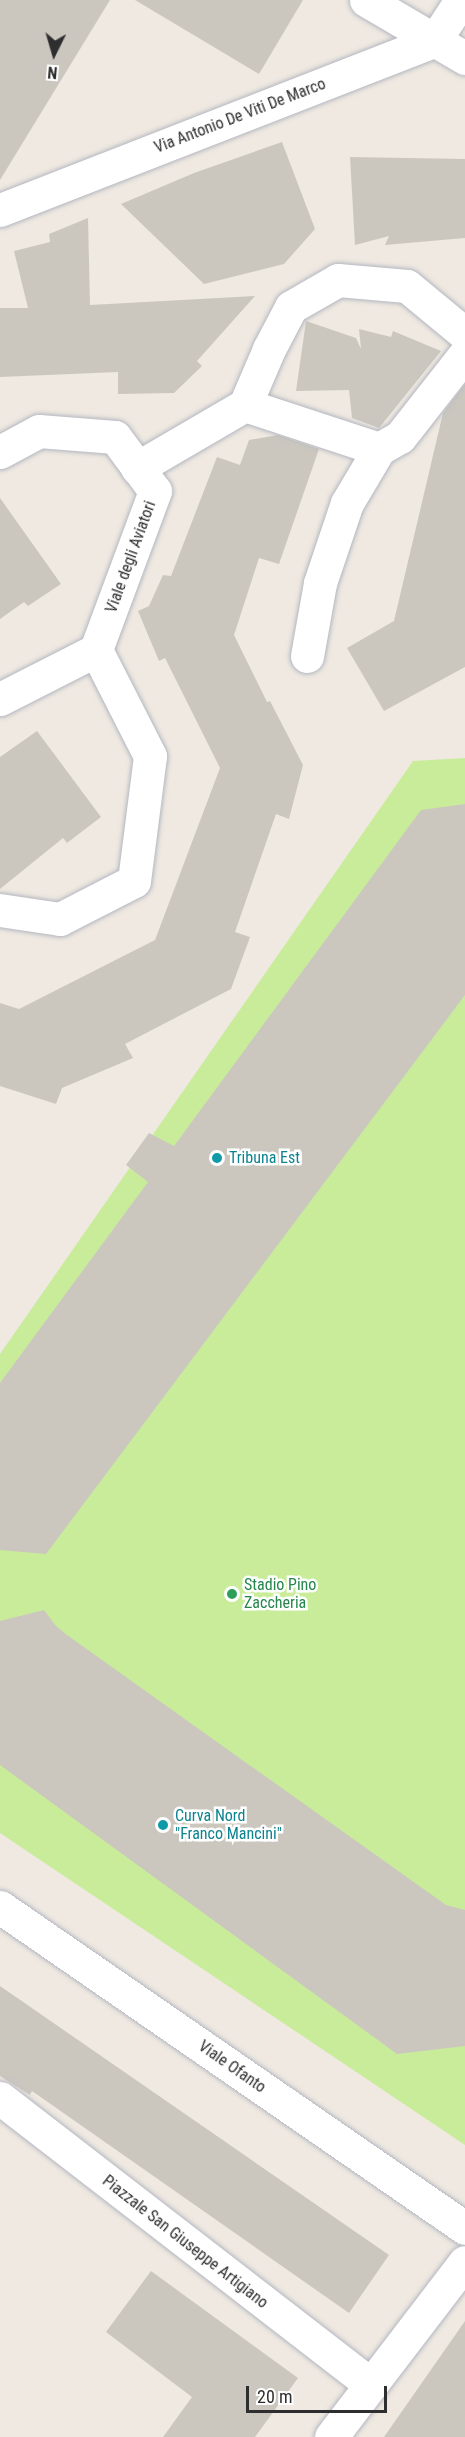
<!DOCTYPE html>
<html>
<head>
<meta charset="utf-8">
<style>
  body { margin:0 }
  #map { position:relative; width:465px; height:2437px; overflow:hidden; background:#efe9e1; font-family:"Roboto Condensed",sans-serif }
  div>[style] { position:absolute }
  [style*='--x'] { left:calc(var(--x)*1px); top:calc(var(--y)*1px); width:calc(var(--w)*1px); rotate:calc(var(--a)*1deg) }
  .pitch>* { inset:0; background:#c9ec9a }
  .building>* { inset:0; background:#cbc7bf }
  .roads { filter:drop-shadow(0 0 2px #b4b7c1) drop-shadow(0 0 2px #b4b7c1) }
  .minor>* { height:33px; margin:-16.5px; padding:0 16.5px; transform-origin:16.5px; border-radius:16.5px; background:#fff }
  .secondary>* { height:33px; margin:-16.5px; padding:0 16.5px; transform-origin:16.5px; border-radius:16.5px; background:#fff }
  .dots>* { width:16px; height:16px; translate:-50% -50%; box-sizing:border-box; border:3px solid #fff; border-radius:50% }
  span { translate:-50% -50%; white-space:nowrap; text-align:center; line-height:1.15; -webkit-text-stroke:5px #fff; paint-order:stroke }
  .street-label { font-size:16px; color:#2e2e2e }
  .culture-label { font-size:16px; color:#0d838f }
  .left { translate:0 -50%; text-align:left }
  .leisure-label { font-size:16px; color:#27864d }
  .north { position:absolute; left:24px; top:24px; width:60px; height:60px; -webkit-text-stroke:4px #fff; paint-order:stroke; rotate:185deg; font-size:16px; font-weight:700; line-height:24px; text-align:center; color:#2e2e2e }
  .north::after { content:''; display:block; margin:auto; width:21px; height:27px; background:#2e2e2e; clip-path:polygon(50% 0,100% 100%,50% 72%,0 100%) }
  .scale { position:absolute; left:246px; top:2386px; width:141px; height:27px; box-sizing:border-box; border:3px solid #2e2e2e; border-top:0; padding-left:8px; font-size:18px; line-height:21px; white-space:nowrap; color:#2e2e2e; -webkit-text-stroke:4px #fff; paint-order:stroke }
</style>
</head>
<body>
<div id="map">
  <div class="pitch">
    <i style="clip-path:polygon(465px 758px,465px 2145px,0 1833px,0 1354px,413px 761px)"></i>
  </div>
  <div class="building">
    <i style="clip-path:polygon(0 0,110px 0,0 180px)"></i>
    <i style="clip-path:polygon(135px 0,303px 0,259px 74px)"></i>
    <i style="clip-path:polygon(282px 142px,315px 229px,284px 264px,204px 284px,121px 204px,194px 173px)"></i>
    <i style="clip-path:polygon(350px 157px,465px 159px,465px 238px,385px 245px,389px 236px,355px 245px)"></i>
    <i style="clip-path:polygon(88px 218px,90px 305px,255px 296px,197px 361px,202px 366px,174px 393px,118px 394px,118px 372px,0 377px,0 308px,28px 308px,14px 251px,50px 242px,49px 234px)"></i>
    <i style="clip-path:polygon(306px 321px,356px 338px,361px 349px,359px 329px,391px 337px,393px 331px,441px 351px,379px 428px,352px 418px,349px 390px,296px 391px)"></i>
    <i style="clip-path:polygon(465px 384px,465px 667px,384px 711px,347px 648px,394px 621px,443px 413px)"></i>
    <i style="clip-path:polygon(278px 435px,319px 449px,279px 564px,259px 558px,234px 635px,267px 702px,270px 701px,303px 765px,289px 819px,276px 814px,235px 932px,250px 937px,231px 989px,125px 1044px,133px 1058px,62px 1088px,56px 1104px,0 1086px,0 1003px,19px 1009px,155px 940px,220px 768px,165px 658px,159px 661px,138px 611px,149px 606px,163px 575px,171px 576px,217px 457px,240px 465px,249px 440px)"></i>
    <i style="clip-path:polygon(0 498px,61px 584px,28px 606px,24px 602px,0 619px)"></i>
    <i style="clip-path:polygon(37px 731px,101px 817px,67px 843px,63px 838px,0 889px,0 757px)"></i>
    <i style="clip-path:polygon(465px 804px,465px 995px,46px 1554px,0 1550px,0 1383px,148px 1182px,126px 1165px,149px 1133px,174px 1146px,421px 810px)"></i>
    <i style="clip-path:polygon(44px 1610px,56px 1626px,67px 1635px,446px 1905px,465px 1910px,465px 2046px,397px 2054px,0 1765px,0 1621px)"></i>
    <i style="clip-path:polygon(0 1986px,389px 2255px,349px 2313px,32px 2091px,30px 2095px,0 2076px)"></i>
    <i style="clip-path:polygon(151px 2271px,298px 2378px,255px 2437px,163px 2437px,192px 2397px,106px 2332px)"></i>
    <i style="clip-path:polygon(465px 2321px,465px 2437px,384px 2437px)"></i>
  </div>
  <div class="roads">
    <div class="minor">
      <i style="--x:366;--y:0;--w:115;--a:30.4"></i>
      <i style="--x:0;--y:210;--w:467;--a:-21.3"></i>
      <i style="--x:435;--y:40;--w:48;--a:-57"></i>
      <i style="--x:245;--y:405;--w:141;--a:18.2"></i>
      <i style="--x:379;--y:449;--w:24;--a:-30"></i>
      <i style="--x:400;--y:437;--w:105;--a:-51.9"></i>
      <i style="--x:0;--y:452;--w:44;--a:-28.3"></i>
      <i style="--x:39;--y:431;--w:76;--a:4.5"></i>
      <i style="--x:115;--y:437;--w:67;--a:53.5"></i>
      <i style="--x:155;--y:491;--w:170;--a:110.4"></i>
      <i style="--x:137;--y:468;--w:125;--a:-30.3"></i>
      <i style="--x:245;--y:405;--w:61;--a:-66.8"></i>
      <i style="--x:269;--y:349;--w:47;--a:-62.4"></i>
      <i style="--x:291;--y:307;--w:54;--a:-29.9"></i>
      <i style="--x:338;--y:280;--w:69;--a:5"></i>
      <i style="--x:407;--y:286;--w:75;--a:39.6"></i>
      <i style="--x:307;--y:656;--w:74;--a:-79.9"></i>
      <i style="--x:320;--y:583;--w:84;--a:-71.4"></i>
      <i style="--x:347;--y:503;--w:63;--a:-59.3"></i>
      <i style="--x:0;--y:699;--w:108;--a:-27"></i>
      <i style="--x:96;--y:650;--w:119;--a:63"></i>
      <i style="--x:150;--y:756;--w:126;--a:97.3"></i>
      <i style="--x:134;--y:881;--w:83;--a:152.8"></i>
      <i style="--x:60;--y:919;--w:61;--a:-171.5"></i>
      <i style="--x:0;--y:2098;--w:469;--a:37.7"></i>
      <i style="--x:331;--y:2437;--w:220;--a:-52.6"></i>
    </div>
    <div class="secondary">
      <i style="--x:0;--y:1907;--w:565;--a:34.62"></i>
    </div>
  </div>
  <div class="dots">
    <i style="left:217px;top:1158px;background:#0f9aa8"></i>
    <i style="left:232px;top:1594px;background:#2e9e5b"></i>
    <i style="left:163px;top:1825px;background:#0f9aa8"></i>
  </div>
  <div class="street-label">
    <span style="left:240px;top:116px;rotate:-21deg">Via Antonio De Viti De Marco</span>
    <span style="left:131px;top:557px;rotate:-70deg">Viale degli Aviatori</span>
    <span style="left:232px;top:2067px;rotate:35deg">Viale Ofanto</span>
    <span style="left:185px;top:2242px;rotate:38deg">Piazzale San Giuseppe Artigiano</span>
  </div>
  <div class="culture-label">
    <span class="left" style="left:229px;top:1158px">Tribuna Est</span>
    <span class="left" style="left:175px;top:1825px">Curva Nord<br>"Franco Mancini"</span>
  </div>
  <div class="leisure-label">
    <span class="left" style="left:244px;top:1594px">Stadio Pino<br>Zaccheria</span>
  </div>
  <div class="north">N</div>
  <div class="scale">20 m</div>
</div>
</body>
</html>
